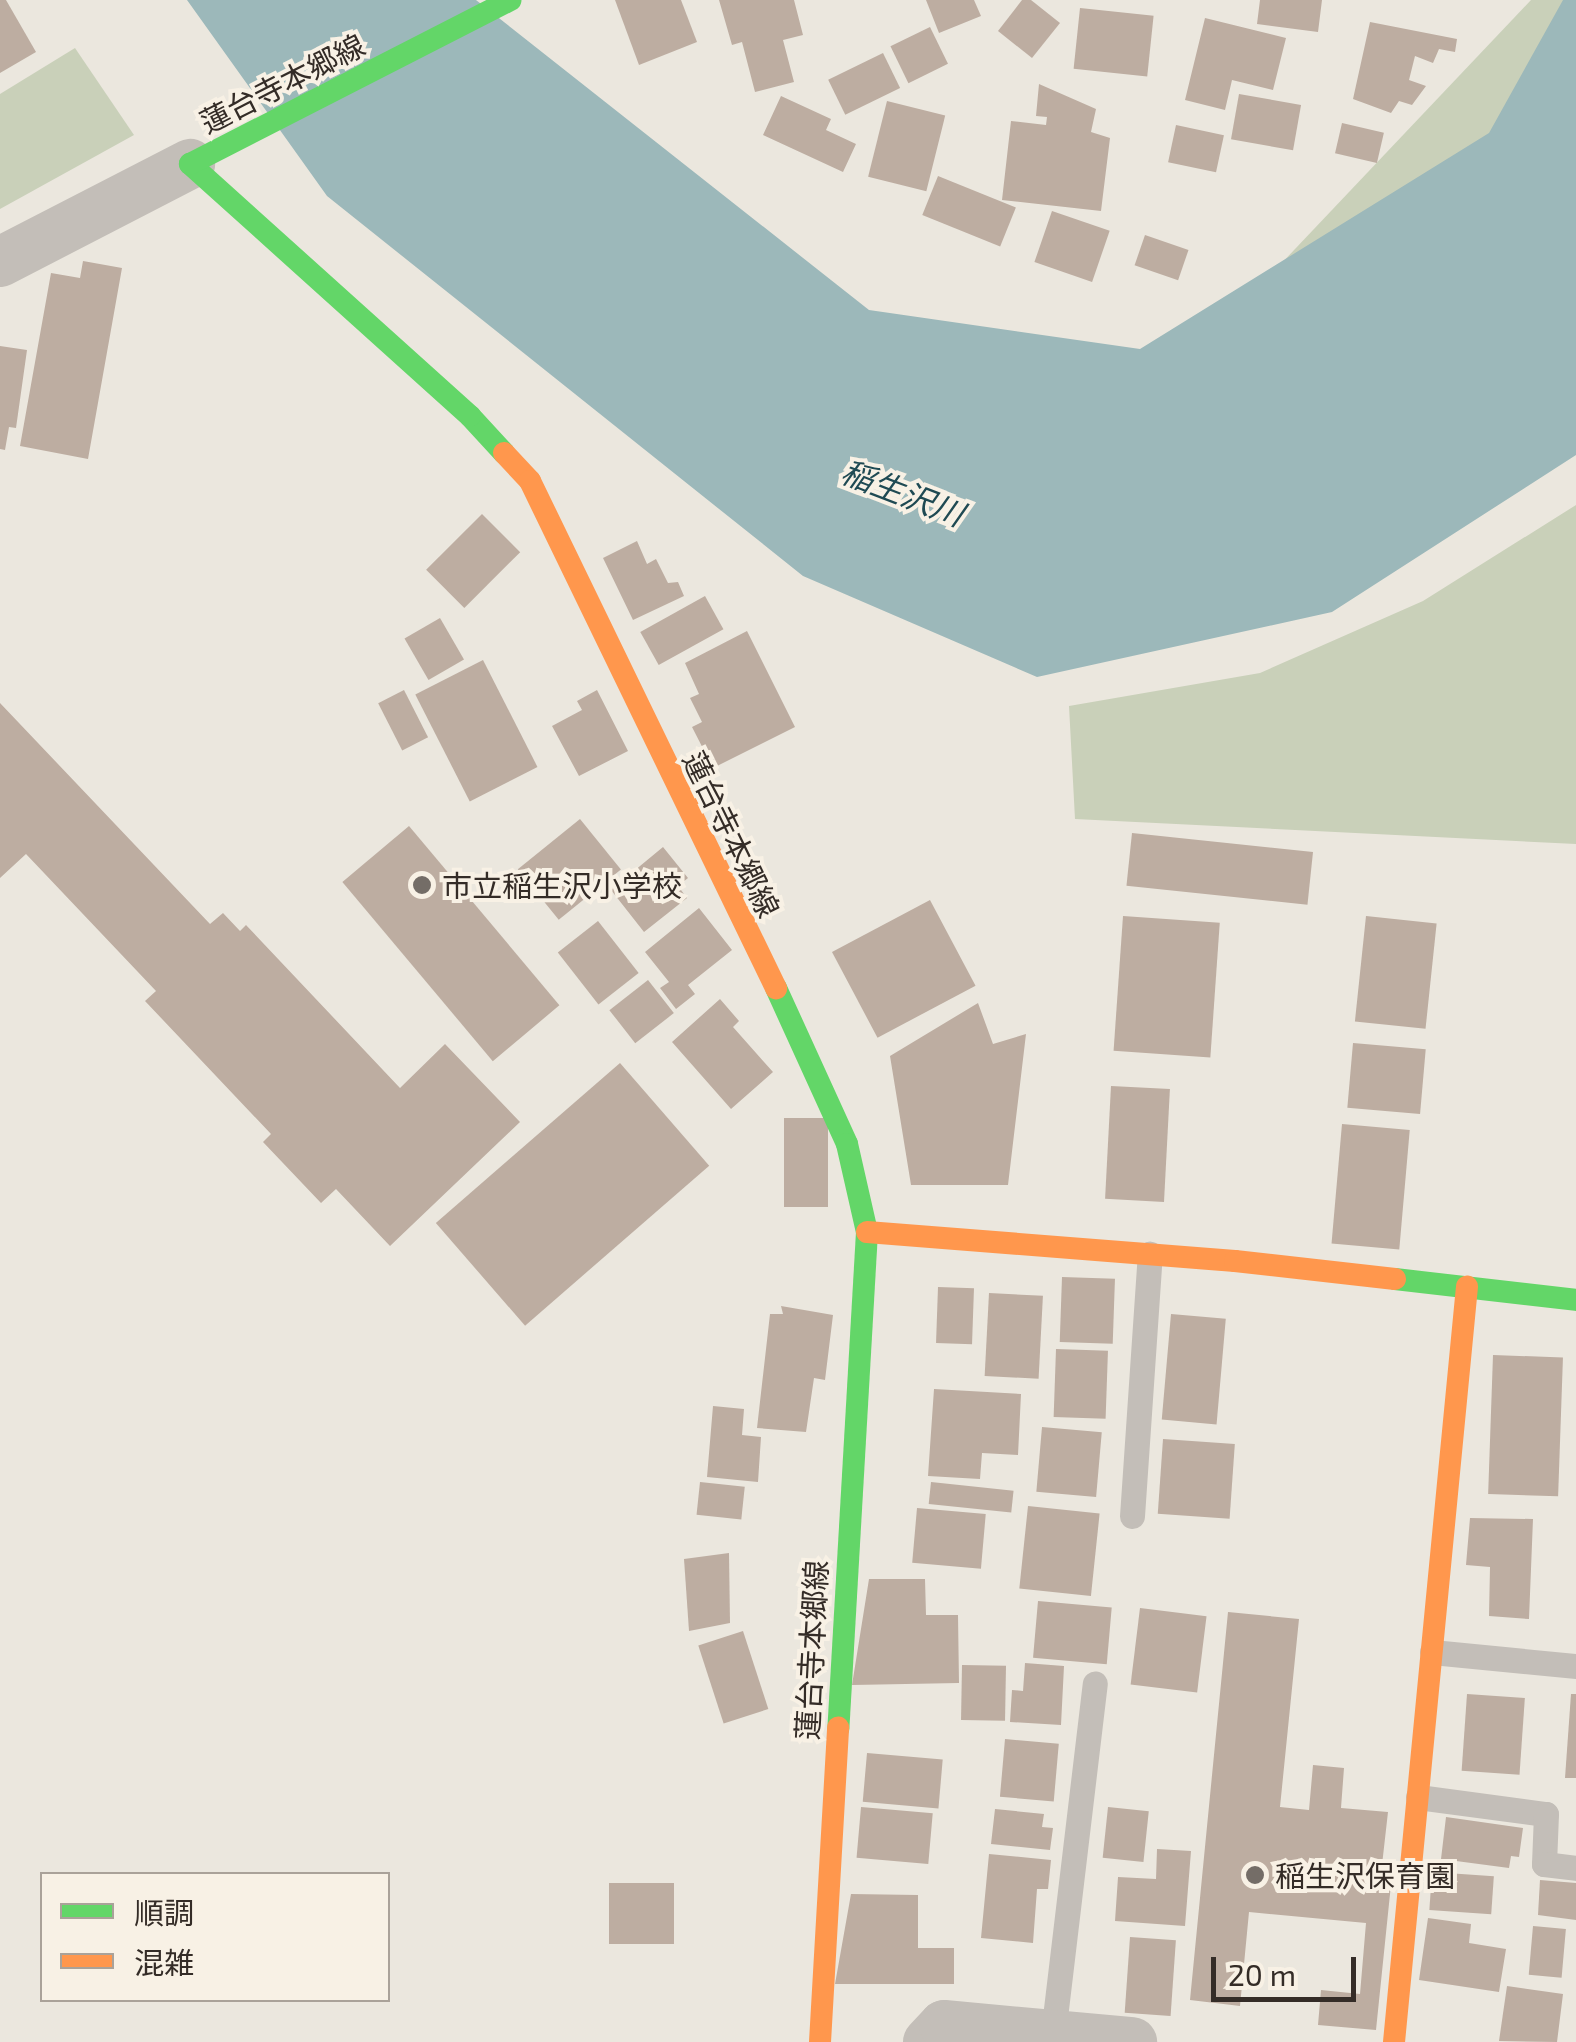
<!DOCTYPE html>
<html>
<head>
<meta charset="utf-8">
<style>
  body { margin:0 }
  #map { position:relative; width:1576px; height:2042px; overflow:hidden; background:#ebe7de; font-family:"Exo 2","Noto Sans JP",sans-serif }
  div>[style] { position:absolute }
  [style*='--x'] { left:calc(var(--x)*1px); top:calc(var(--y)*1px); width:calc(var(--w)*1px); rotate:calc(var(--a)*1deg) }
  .green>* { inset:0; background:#c9d0b9 }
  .water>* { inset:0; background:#9cb8ba }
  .building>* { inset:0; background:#bdada1; transform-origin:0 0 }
  .lane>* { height:25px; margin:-12.5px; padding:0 12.5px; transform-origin:12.5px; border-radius:12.5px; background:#c3beb8 }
  .street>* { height:50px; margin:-25px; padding:0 25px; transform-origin:25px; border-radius:25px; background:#c3beb8 }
  .fast>* { height:22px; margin:-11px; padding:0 11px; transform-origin:11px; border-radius:11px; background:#63d668 }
  .slow>* { height:22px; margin:-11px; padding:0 11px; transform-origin:11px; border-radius:11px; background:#ff974d }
  .dots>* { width:28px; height:28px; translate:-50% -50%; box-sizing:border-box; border:5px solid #f8f1e5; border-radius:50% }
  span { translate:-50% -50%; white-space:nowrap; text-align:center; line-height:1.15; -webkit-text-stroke:8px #f8f1e5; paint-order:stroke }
  .street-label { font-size:30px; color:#342c27 }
  .poi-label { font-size:30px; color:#342c27 }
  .left { translate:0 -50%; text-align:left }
  .water-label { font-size:32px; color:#1f4a53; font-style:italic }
  .legend { position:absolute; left:40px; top:1872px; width:350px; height:130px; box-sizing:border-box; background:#f8f1e5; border:2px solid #aaa299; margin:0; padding:12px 18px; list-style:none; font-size:30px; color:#342c27 }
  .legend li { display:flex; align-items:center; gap:20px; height:50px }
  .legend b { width:50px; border:2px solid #aaa299 }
  .scale { position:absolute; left:1211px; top:1957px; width:145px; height:45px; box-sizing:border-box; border:5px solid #342c27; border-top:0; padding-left:12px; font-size:30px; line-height:35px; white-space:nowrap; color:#342c27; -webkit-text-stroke:8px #f8f1e5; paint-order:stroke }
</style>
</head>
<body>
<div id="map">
  <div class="green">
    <i style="clip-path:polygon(1531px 0,1576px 0,1576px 249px,1241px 306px)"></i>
    <i style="clip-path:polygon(75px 48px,134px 135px,0 209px,0 94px)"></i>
    <i style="clip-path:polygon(1576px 505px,1576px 844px,1075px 819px,1069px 706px,1260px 673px,1423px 601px)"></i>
  </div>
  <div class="water">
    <i style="clip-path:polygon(187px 0,476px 0,869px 310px,1140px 349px,1489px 133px,1563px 0,1576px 0,1576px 455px,1332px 612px,1037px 677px,803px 576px,327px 196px)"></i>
  </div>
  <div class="building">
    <i style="clip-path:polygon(0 0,6px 0,36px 52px,0 73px)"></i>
    <i style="clip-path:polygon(615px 0,681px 0,697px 42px,639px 65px)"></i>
    <i style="clip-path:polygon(719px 0,794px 0,803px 35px,783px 40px,794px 82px,755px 92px,742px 42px,732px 45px)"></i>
    <i style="clip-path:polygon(926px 0,974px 0,981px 16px,939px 33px)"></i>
    <i style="clip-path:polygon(1022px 0,1031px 0,1060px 23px,1032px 58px,998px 31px)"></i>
    <i style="clip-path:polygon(1260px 0,1322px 0,1318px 32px,1257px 24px)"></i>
    <i style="left:1080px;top:8px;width:74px;height:61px;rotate:6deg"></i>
    <i style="clip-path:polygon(1205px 18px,1286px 38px,1273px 90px,1232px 80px,1225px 110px,1185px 100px)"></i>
    <i style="clip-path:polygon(1370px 22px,1457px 39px,1455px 52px,1439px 49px,1433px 63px,1415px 56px,1409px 80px,1426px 86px,1412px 105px,1399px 101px,1391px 113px,1353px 99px)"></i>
    <i style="left:930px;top:27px;width:41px;height:44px;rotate:64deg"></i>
    <i style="left:883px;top:53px;width:39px;height:61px;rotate:64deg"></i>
    <i style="clip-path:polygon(1039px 84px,1096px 109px,1091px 132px,1110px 138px,1101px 211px,1002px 200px,1011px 121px,1046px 125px,1047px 117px,1036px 116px)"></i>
    <i style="left:1239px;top:94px;width:63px;height:46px;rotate:10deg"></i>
    <i style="clip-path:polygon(781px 96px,831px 119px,826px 130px,856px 144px,843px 172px,763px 135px)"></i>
    <i style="left:887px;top:101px;width:60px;height:78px;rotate:14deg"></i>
    <i style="left:1342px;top:123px;width:43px;height:31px;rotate:13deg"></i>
    <i style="left:1176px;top:125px;width:49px;height:38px;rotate:12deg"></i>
    <i style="left:938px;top:176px;width:84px;height:42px;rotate:22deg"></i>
    <i style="left:1052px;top:211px;width:61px;height:54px;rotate:19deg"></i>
    <i style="left:1145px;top:235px;width:46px;height:32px;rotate:19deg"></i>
    <i style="clip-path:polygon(83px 261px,122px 268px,88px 459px,20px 446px,51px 273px,80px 278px)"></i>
    <i style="clip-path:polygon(0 346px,27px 350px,16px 428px,9px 427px,5px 450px,0 449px)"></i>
    <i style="left:482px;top:514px;width:54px;height:79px;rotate:45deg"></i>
    <i style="clip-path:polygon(637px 541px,647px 564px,656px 559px,668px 583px,678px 582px,684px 596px,633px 620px,603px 558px)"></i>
    <i style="left:705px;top:596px;width:38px;height:74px;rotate:61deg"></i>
    <i style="left:440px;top:618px;width:48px;height:41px;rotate:60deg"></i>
    <i style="clip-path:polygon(747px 631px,795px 727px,713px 768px,692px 727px,702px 722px,690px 698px,699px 694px,685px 663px)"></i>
    <i style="left:483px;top:660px;width:120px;height:76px;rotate:63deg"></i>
    <i style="left:404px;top:690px;width:53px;height:29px;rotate:63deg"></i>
    <i style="clip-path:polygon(597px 690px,628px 751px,579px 776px,552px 726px,582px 710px,577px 701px)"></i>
    <i style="clip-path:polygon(0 703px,210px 924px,223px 913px,240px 931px,246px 925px,400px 1088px,445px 1044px,520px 1122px,390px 1246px,336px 1189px,321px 1203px,263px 1142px,271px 1134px,145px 1001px,156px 991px,26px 854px,0 878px)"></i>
    <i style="left:580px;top:819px;width:65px;height:80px;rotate:51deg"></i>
    <i style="left:409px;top:826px;width:234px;height:87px;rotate:50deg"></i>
    <i style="left:1132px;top:833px;width:182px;height:53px;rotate:6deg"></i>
    <i style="clip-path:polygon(663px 847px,688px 878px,678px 886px,687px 898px,644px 932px,611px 890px)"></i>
    <i style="left:930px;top:900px;width:97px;height:111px;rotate:62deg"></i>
    <i style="clip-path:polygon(699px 908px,732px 950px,688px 985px,695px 994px,676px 1009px,660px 988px,669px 982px,645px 952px)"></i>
    <i style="left:1123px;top:916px;width:97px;height:135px;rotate:4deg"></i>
    <i style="left:1366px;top:916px;width:71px;height:106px;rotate:6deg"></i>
    <i style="left:598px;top:921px;width:66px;height:51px;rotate:52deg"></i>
    <i style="left:648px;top:980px;width:42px;height:49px;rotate:52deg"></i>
    <i style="clip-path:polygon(720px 999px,739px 1021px,733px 1027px,773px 1072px,731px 1109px,672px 1042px)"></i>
    <i style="clip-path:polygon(978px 1003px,993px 1044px,1026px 1034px,1008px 1185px,911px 1185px,890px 1056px)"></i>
    <i style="left:1353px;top:1043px;width:73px;height:65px;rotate:5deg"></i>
    <i style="left:620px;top:1063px;width:136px;height:244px;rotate:49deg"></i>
    <i style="left:1111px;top:1086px;width:59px;height:113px;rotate:3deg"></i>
    <i style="left:784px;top:1118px;width:44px;height:89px"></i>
    <i style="left:1342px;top:1124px;width:68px;height:120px;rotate:5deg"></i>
    <i style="left:1062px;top:1277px;width:53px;height:65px;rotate:2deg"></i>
    <i style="left:938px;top:1287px;width:36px;height:56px;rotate:2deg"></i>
    <i style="left:989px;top:1293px;width:54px;height:83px;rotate:3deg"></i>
    <i style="clip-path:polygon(781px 1306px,833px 1315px,825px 1380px,814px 1378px,806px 1432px,757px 1428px,770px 1314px,783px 1314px)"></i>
    <i style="left:1171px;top:1314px;width:55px;height:106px;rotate:5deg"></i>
    <i style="left:1056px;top:1349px;width:52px;height:68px;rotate:2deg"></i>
    <i style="left:1493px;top:1355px;width:70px;height:139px;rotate:2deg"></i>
    <i style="clip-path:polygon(934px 1389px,1021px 1394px,1018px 1455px,982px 1453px,980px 1479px,928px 1476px)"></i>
    <i style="clip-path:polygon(713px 1406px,744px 1409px,742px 1435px,761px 1437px,758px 1482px,707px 1477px)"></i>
    <i style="left:1042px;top:1427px;width:60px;height:65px;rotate:5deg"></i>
    <i style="left:1163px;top:1439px;width:72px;height:75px;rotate:4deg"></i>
    <i style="left:700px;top:1482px;width:45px;height:33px;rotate:6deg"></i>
    <i style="left:931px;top:1482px;width:83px;height:22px;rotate:6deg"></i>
    <i style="left:1028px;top:1506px;width:72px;height:83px;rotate:6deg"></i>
    <i style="left:917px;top:1508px;width:69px;height:55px;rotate:5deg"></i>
    <i style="clip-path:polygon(1470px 1518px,1533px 1519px,1529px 1619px,1489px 1616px,1490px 1567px,1466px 1565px)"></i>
    <i style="clip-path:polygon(729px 1553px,730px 1623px,689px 1631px,684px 1559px)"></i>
    <i style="clip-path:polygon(869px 1579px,925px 1579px,926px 1615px,958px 1615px,959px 1683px,852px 1685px)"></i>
    <i style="left:1038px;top:1601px;width:74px;height:57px;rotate:5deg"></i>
    <i style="left:1140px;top:1608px;width:67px;height:77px;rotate:7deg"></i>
    <i style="clip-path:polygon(1228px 1612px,1299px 1619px,1280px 1807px,1309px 1810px,1313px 1765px,1344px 1768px,1341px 1808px,1388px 1812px,1382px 1865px,1393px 1865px,1376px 2030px,1318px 2025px,1321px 1990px,1360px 1994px,1366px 1923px,1249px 1912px,1240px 2006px,1190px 2000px)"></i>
    <i style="left:743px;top:1631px;width:82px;height:47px;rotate:72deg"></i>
    <i style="clip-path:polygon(1025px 1663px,1064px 1666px,1061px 1725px,1010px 1722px,1012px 1690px,1023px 1691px)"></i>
    <i style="left:962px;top:1665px;width:44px;height:55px;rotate:1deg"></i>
    <i style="left:1467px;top:1694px;width:58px;height:77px;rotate:4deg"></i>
    <i style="clip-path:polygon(1571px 1694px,1576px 1694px,1576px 1778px,1565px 1778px)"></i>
    <i style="left:1005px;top:1739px;width:54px;height:58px;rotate:5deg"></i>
    <i style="left:867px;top:1753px;width:76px;height:49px;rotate:5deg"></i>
    <i style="left:861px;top:1807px;width:72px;height:51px;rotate:5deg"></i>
    <i style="left:1108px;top:1807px;width:41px;height:51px;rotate:6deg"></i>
    <i style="clip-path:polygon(995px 1809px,1044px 1814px,1042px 1827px,1053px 1828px,1050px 1850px,991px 1844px)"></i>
    <i style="clip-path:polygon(1446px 1817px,1523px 1828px,1519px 1857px,1511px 1856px,1509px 1868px,1441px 1859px)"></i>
    <i style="clip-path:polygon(1157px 1849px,1191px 1851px,1185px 1926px,1115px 1921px,1118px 1877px,1156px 1879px)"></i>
    <i style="clip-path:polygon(989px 1854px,1051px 1860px,1048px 1889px,1037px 1889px,1033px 1943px,981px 1938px)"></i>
    <i style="left:1432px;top:1872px;width:62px;height:38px;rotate:4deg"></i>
    <i style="clip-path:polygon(1540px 1880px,1576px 1883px,1576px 1920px,1538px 1915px)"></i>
    <i style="left:674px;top:1883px;width:61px;height:65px;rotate:90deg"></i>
    <i style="clip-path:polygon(851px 1894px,918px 1895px,918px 1948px,954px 1948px,954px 1984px,835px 1984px)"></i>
    <i style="clip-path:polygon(1428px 1918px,1471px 1924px,1469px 1943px,1506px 1949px,1499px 1992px,1419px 1980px)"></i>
    <i style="left:1533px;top:1926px;width:33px;height:49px;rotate:5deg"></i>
    <i style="left:1130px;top:1937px;width:46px;height:76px;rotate:4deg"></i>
    <i style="clip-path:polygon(1507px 1986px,1563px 1994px,1557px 2042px,1499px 2041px)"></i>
  </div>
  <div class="lane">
    <i style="--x:1132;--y:1516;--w:263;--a:-86.1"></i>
    <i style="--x:1432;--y:1652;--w:145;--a:5.6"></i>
    <i style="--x:1418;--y:1797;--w:129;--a:7.6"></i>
    <i style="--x:1546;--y:1814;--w:50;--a:92.3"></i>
    <i style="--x:1544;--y:1864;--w:32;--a:7"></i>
    <i style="--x:1053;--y:2034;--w:353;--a:-83.2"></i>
  </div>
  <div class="street">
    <i style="--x:0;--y:262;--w:214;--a:-27.3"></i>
    <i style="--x:928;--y:2042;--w:23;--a:-47"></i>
    <i style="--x:944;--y:2025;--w:189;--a:5.2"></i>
  </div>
  <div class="fast">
    <i style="--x:504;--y:453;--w:50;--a:-132.6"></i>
    <i style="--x:470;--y:416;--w:377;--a:-138"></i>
    <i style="--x:190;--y:164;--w:360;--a:-27.1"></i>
    <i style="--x:776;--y:988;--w:171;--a:65.5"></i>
    <i style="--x:847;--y:1144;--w:90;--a:77.2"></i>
    <i style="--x:867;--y:1232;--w:497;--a:93.3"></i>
    <i style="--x:1395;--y:1279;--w:182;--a:6.6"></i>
  </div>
  <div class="slow">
    <i style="--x:504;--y:453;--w:38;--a:47"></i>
    <i style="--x:530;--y:481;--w:564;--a:64.12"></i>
    <i style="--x:867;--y:1232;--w:369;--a:4.5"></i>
    <i style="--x:1235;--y:1261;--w:161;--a:6.4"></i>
    <i style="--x:820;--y:2042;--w:315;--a:-86.7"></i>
    <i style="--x:1394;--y:2042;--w:759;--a:-84.48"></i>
  </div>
  <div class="dots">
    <i style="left:422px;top:885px;background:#746d67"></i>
    <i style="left:1255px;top:1875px;background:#746d67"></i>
  </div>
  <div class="street-label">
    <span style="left:282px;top:83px;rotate:-27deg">蓮台寺本郷線</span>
    <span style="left:732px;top:834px;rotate:64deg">蓮台寺本郷線</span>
    <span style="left:811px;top:1650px;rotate:-87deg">蓮台寺本郷線</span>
  </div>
  <div class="poi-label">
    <span class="left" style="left:442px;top:885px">市立稲生沢小学校</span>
    <span class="left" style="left:1275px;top:1875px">稲生沢保育園</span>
  </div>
  <div class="water-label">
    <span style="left:903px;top:492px;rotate:21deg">稲生沢川</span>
  </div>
  <ul class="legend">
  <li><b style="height:12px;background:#63d668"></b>順調</li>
  <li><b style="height:12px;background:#ff974d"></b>混雑</li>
  </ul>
  <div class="scale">20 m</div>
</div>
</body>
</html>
